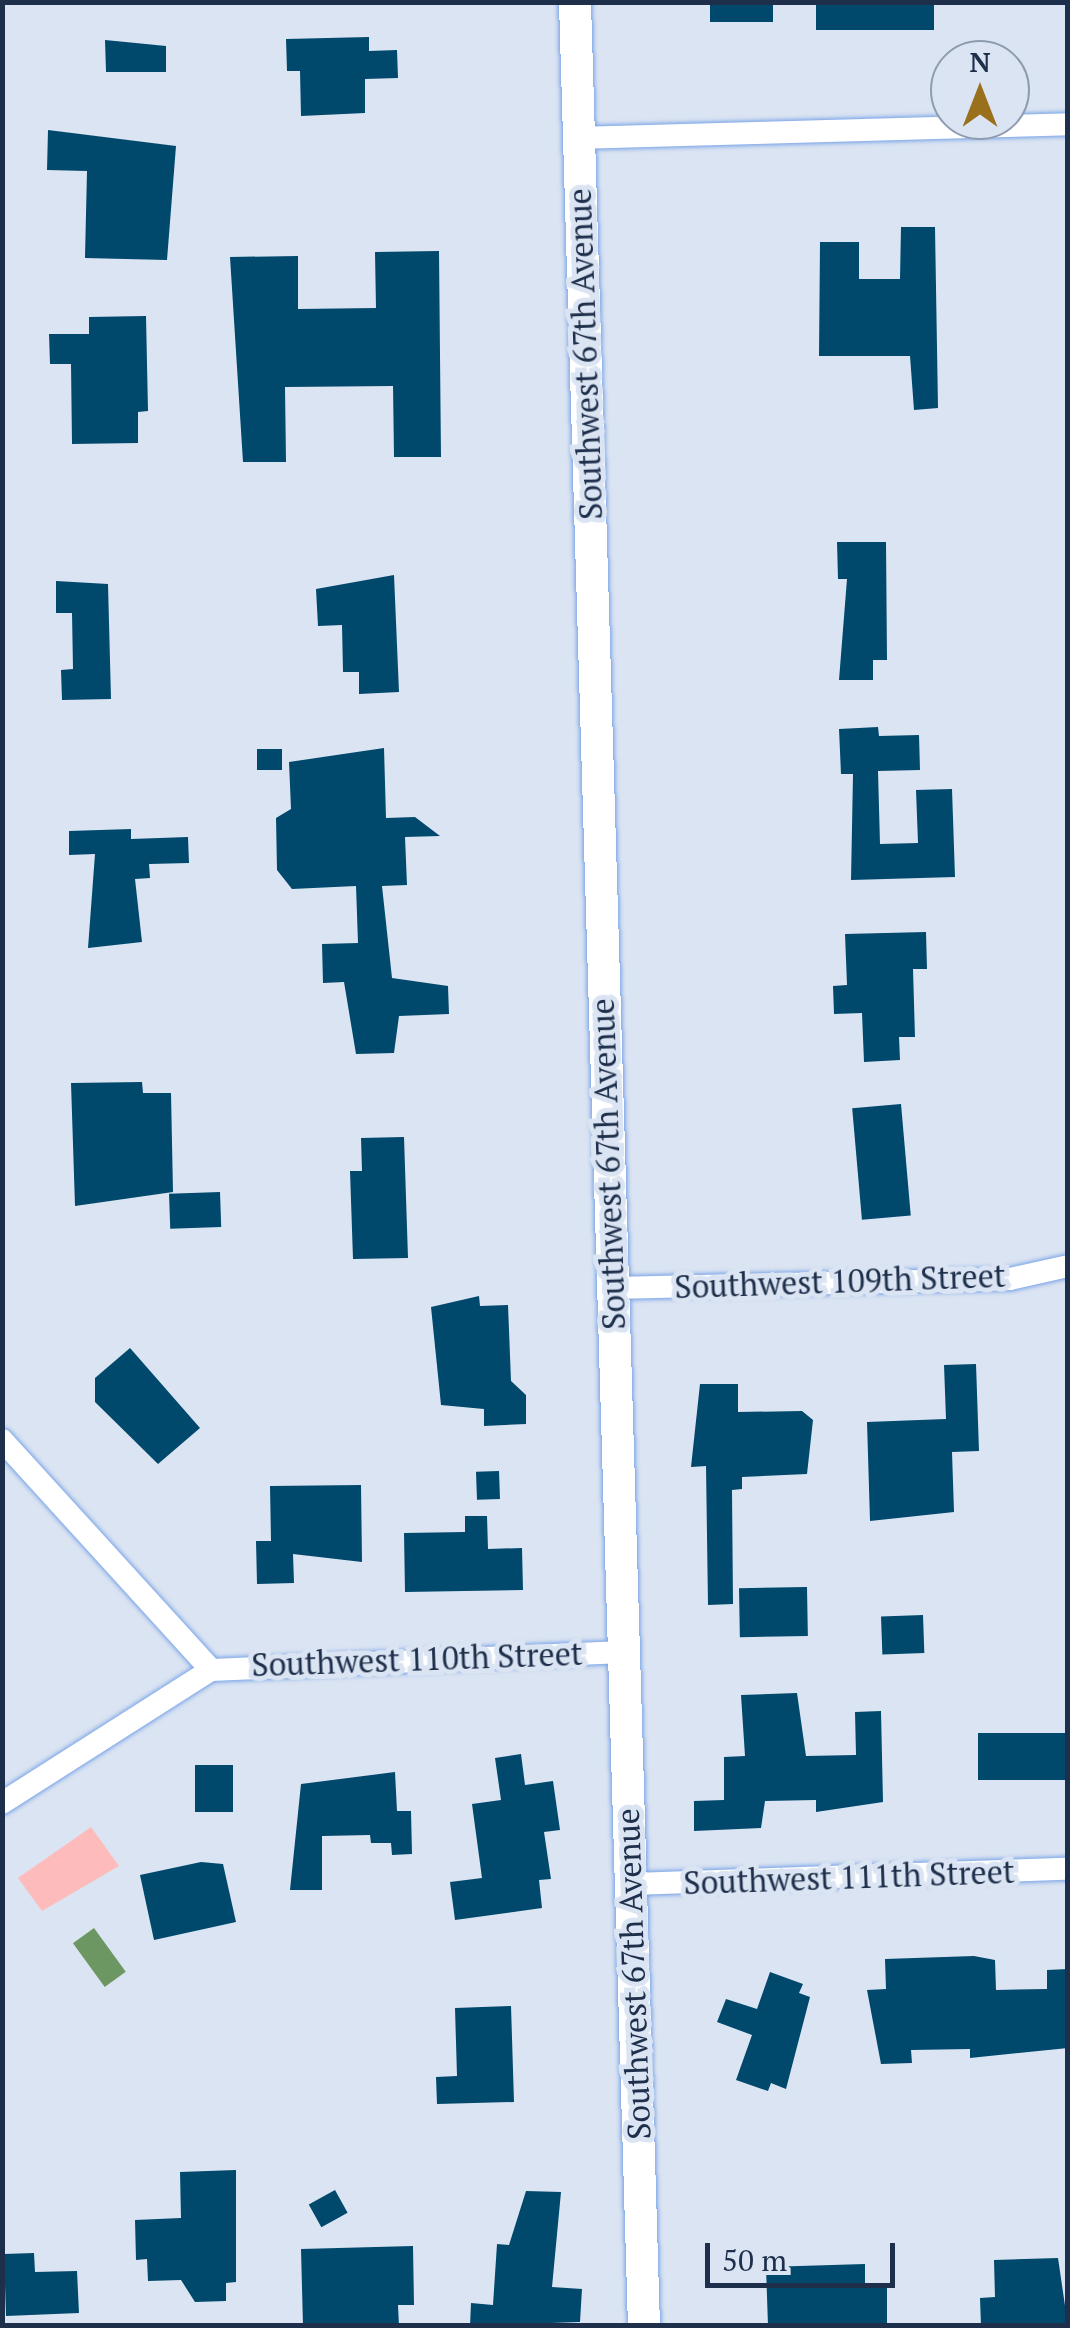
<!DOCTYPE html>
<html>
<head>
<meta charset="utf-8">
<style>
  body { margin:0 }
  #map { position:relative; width:1070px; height:2328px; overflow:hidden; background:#dbe4f2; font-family:"PT Serif",serif }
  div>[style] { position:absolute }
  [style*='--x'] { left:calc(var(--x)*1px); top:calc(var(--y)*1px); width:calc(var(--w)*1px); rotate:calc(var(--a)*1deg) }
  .green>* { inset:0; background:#fdbcbb }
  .water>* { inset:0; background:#6c9762; transform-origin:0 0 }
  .building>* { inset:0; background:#00486c; transform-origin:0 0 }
  .roads { filter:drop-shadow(0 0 2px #7aa4e7) drop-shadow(0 0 2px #7aa4e7) }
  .street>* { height:22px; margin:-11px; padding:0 11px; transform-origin:11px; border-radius:11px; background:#fff }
  .secondary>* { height:32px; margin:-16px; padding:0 16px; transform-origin:16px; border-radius:16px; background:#fff }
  span { translate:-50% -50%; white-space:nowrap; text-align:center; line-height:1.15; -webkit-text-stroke:10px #dbe4f2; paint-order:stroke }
  .street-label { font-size:32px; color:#1e2f4b }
  .frame { position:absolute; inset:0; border:5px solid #1e2f4b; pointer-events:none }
  .north { position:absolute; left:930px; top:40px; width:100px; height:100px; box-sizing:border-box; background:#dbe4f2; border:2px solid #8f9caf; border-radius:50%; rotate:0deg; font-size:28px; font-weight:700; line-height:40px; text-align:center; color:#1e2f4b }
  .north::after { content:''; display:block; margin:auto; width:35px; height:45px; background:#9a701d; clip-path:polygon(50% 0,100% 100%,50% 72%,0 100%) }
  .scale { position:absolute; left:705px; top:2243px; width:190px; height:45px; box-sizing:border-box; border:5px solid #1e2f4b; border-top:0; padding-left:12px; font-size:30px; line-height:35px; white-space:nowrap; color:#1e2f4b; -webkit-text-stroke:8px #dbe4f2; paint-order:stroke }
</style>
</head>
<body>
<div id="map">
  <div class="green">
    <i style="clip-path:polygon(91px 1827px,119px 1866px,42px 1911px,18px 1878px)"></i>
  </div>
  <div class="water">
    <i style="left:94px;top:1928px;width:54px;height:26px;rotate:54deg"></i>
  </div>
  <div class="building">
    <i style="left:710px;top:2px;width:63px;height:20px"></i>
    <i style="left:816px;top:2px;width:118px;height:28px"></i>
    <i style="clip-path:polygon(369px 37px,369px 51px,397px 50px,398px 78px,365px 79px,365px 113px,301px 116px,300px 71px,287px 71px,286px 39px)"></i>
    <i style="clip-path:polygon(105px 40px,166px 46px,166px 72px,106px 72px)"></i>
    <i style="clip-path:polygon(48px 130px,176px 146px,167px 260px,85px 258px,87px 171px,47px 170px)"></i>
    <i style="clip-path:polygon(901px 227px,935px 227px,938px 408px,914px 410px,910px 356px,819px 356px,820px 242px,859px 242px,859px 279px,900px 279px)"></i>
    <i style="clip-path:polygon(439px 251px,441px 457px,394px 457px,393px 386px,285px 387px,286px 462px,243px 462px,230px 257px,298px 256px,298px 309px,376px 308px,375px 252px)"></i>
    <i style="clip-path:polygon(146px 316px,148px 411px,138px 412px,138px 443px,72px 444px,71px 364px,50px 364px,49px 334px,89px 334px,89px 317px)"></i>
    <i style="clip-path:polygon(837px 542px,886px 542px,887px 660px,873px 660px,873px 680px,839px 680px,847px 579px,838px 579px)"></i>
    <i style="clip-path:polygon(394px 575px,399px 692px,359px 694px,359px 672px,343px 672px,342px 625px,318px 626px,316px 589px)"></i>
    <i style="clip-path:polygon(56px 581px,108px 584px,111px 699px,62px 700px,61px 670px,73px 669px,72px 613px,56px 613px)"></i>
    <i style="clip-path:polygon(878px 727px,879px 736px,919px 735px,920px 770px,878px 771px,880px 844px,918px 843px,916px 790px,952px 789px,955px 877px,851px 880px,853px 774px,841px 774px,839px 729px)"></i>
    <i style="clip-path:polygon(384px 748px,386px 818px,415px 817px,440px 836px,405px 837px,407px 885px,382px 886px,392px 978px,448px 986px,449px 1014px,399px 1016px,394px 1053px,356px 1054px,344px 982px,323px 983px,322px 944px,358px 943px,356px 886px,292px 889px,277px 870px,276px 818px,291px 809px,289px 762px)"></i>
    <i style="left:257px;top:749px;width:25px;height:21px"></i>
    <i style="clip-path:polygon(131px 829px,131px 839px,188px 837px,189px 863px,149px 864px,150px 878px,135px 879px,142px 942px,88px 948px,95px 854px,69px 855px,69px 831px)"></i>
    <i style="clip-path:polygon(926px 932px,927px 969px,913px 969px,915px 1037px,899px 1037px,900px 1060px,864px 1062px,862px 1013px,834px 1014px,833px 986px,847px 985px,845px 934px)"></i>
    <i style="clip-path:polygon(142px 1082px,143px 1093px,171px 1093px,173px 1192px,75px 1206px,71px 1083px)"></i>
    <i style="left:901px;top:1104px;width:112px;height:49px;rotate:85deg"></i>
    <i style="clip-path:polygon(404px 1137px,408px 1258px,353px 1259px,350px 1171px,362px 1171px,361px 1138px)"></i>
    <i style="left:220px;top:1192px;width:35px;height:51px;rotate:88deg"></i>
    <i style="clip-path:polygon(479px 1296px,480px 1306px,508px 1305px,511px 1381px,526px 1395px,526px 1424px,484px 1426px,484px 1409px,441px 1405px,431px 1307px)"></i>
    <i style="clip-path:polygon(130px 1348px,200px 1428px,158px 1464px,95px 1402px,95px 1378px)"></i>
    <i style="clip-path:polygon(976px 1364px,979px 1451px,952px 1452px,954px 1512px,870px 1521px,867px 1422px,946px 1419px,944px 1365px)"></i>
    <i style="clip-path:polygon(700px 1384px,738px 1384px,738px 1412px,802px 1411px,813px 1420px,807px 1474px,742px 1477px,742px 1489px,732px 1490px,733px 1604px,708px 1605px,706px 1466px,691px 1467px)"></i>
    <i style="left:499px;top:1471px;width:28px;height:23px;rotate:88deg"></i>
    <i style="clip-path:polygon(361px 1485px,362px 1562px,293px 1554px,294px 1583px,257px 1584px,256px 1541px,271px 1541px,270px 1486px)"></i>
    <i style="clip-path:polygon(465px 1516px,487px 1516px,488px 1549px,522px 1548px,523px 1590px,405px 1592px,404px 1533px,465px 1532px)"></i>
    <i style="left:807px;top:1587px;width:49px;height:68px;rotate:89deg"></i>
    <i style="left:923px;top:1615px;width:38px;height:42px;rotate:88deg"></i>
    <i style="clip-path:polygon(797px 1693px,806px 1756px,856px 1755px,855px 1712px,881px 1711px,883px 1802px,816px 1812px,816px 1800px,765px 1801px,761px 1828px,694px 1831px,694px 1801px,724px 1800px,724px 1757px,745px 1756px,741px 1695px)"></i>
    <i style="left:1068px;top:1733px;width:47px;height:90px;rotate:90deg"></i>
    <i style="clip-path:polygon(521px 1754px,525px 1785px,553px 1781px,560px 1830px,544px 1832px,551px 1879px,539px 1880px,542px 1908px,455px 1920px,450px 1882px,482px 1878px,472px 1804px,501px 1800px,495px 1758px)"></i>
    <i style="left:195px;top:1765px;width:38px;height:47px"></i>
    <i style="clip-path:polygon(395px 1772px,397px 1811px,411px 1811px,412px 1854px,392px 1855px,391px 1843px,371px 1843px,370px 1835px,322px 1836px,322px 1890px,290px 1890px,301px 1784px)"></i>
    <i style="clip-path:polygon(201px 1862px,223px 1864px,236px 1922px,154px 1940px,140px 1875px)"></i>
    <i style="clip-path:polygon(974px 1956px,995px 1960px,996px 1990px,1047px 1989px,1047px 1970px,1068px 1969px,1068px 2048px,970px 2058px,970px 2049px,911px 2050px,912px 2063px,881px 2064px,867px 1990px,886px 1989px,885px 1959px)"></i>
    <i style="clip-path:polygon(770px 1972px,803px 1984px,799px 1993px,810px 1997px,786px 2089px,771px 2083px,768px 2091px,736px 2080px,752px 2035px,717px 2022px,726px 1999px,757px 2009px)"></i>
    <i style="clip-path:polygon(511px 2006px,514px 2102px,437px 2104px,436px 2077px,457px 2076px,455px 2008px)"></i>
    <i style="clip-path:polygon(236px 2170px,236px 2282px,226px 2283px,226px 2301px,195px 2302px,181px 2280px,148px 2281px,147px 2259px,136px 2260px,135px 2220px,181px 2218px,180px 2172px)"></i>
    <i style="left:335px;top:2190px;width:26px;height:30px;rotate:61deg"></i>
    <i style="clip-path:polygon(526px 2191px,561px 2192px,552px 2287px,582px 2289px,580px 2322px,470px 2326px,471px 2303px,493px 2305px,497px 2244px,509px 2245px)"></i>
    <i style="clip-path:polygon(413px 2246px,414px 2305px,398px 2305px,399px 2326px,303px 2326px,301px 2249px)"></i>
    <i style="clip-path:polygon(34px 2253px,35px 2272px,77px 2271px,79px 2313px,6px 2316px,4px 2254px)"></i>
    <i style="clip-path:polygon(1058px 2258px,1068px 2326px,981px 2326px,980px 2298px,995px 2297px,994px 2260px)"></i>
    <i style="clip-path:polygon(865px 2264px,865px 2288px,887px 2288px,887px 2326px,768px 2326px,766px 2267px)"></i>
  </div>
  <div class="roads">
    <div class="street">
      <i style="--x:578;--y:138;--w:490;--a:-1.6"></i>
      <i style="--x:612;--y:1288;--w:398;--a:-1.3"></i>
      <i style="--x:1010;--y:1279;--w:59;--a:-12.6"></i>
      <i style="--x:2;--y:1440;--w:311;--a:47.7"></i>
      <i style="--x:2;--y:1803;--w:248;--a:-32.5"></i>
      <i style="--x:211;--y:1670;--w:413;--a:-2.5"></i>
      <i style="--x:630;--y:1884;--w:438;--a:-2"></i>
    </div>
    <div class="secondary">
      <i style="--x:575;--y:2;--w:2325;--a:88.3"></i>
    </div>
  </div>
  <div class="street-label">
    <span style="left:585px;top:354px;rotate:-92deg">Southwest 67th Avenue</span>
    <span style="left:608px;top:1164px;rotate:-92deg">Southwest 67th Avenue</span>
    <span style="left:840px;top:1281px;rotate:-2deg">Southwest 109th Street</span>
    <span style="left:417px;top:1659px;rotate:-2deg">Southwest 110th Street</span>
    <span style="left:849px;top:1877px;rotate:-2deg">Southwest 111th Street</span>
    <span style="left:633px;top:1974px;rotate:-92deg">Southwest 67th Avenue</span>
  </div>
  <div class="frame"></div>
  <div class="north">N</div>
  <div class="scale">50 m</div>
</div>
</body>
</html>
